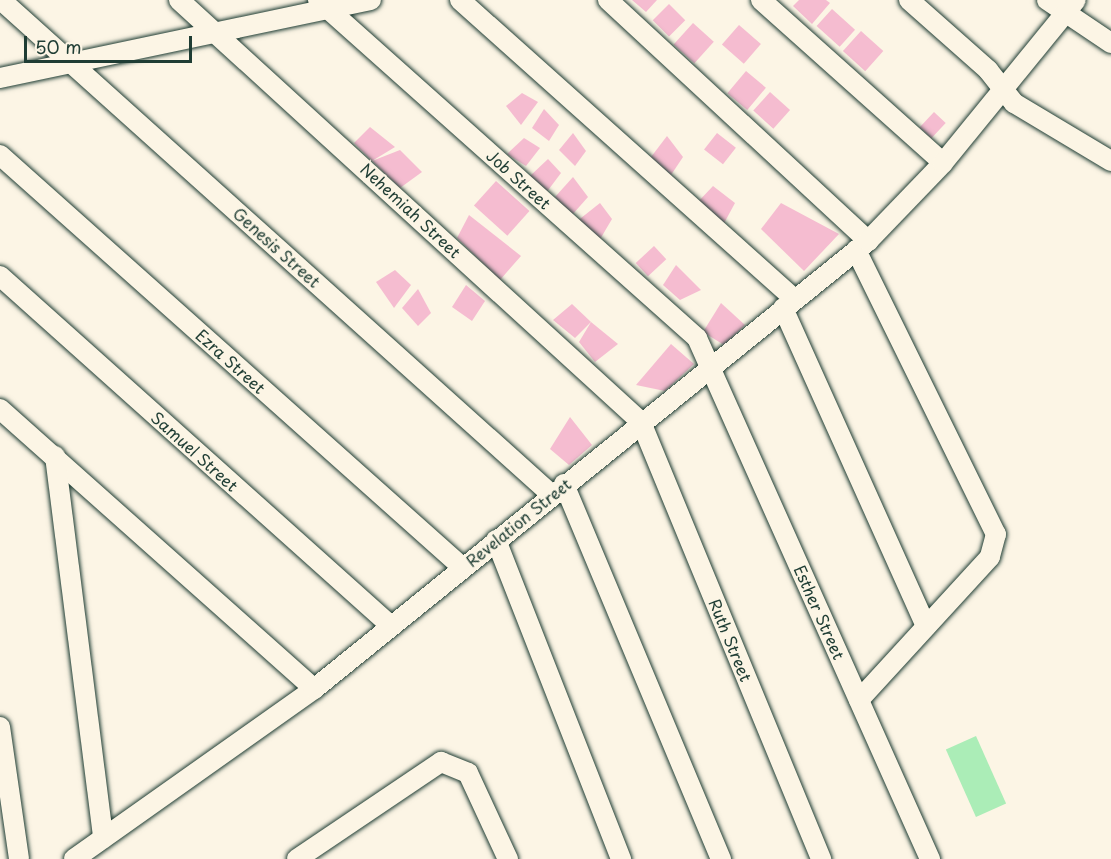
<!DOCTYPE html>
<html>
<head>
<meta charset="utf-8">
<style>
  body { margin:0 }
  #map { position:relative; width:1111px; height:859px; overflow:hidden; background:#fcf5e5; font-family:"Playpen Sans",sans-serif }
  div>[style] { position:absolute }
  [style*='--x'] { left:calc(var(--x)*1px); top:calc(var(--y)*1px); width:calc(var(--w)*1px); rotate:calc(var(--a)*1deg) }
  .green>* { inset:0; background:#abedb7; transform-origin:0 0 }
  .building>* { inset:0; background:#f5bcd0; transform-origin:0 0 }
  .roads { filter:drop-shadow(0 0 2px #1f3d34) drop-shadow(0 0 2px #1f3d34) }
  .street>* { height:20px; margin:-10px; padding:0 10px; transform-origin:10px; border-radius:10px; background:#fcf5e5 }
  span { translate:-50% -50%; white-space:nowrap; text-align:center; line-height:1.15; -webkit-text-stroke:4.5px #fcf5e5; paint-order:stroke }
  .street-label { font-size:16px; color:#1f3d34 }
  .scale { position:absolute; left:24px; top:36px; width:168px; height:27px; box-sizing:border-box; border:3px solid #1f3d34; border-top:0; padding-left:8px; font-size:18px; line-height:21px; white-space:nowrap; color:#1f3d34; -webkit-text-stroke:4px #fcf5e5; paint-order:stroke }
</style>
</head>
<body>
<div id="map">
  <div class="green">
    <i style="left:976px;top:736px;width:74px;height:33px;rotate:66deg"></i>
  </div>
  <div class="building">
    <i style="clip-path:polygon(632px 0,657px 0,646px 12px)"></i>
    <i style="clip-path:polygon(799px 0,826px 0,830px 3px,812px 24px,793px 6px)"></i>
    <i style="left:669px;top:4px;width:23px;height:23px;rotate:45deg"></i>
    <i style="left:832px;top:9px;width:31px;height:23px;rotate:42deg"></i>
    <i style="left:693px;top:23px;width:28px;height:29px;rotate:42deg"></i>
    <i style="left:739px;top:25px;width:29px;height:26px;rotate:41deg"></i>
    <i style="left:861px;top:31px;width:30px;height:27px;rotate:42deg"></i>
    <i style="left:746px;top:71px;width:26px;height:29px;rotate:40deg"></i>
    <i style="left:770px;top:92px;width:27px;height:25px;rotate:42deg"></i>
    <i style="clip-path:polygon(522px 93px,538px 102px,521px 125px,506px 106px)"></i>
    <i style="clip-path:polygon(544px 109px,559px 125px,549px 141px,532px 128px)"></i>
    <i style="left:934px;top:112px;width:16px;height:21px;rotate:43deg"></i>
    <i style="clip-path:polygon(370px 127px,395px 147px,372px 161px,354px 143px)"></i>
    <i style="clip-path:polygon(573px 133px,586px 151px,575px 166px,559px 150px)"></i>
    <i style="left:717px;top:133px;width:24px;height:21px;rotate:38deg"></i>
    <i style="clip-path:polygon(667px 136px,683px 157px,671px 175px,651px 157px)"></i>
    <i style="clip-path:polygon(524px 138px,540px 148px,526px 166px,507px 154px)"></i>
    <i style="clip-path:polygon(400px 150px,422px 172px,400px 188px,372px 161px)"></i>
    <i style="clip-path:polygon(548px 159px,561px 173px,546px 193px,530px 176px)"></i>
    <i style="clip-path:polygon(573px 177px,588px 197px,572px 215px,555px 197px)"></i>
    <i style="left:496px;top:181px;width:45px;height:33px;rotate:42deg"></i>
    <i style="clip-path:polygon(713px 186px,735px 203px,722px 227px,696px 204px)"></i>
    <i style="clip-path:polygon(600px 203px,612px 219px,599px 241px,576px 222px)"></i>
    <i style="clip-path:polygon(781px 203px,839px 234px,804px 271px,761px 229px)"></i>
    <i style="clip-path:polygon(469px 215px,521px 256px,500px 280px,457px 238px)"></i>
    <i style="left:654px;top:246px;width:18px;height:25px;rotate:47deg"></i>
    <i style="clip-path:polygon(676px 265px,701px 290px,680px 300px,663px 285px)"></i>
    <i style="clip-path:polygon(395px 270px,411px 285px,394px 308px,376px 282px)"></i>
    <i style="clip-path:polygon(466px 285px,485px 301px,472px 321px,452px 307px)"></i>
    <i style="clip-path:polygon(418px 289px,431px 313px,418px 326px,402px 308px)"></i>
    <i style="clip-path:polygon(721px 303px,745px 325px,724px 345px,703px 332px)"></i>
    <i style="clip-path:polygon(572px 304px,591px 322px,575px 338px,553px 320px)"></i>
    <i style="clip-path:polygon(591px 322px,618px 344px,595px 362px,579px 342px)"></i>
    <i style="clip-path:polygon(671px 344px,694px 364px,665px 391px,636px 385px)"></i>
    <i style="clip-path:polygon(570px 417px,592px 445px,569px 465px,550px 449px)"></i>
  </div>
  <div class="roads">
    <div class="street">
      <i style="--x:1;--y:0;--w:741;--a:41.94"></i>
      <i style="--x:179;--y:0;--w:626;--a:42.41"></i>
      <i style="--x:641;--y:422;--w:473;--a:67.6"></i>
      <i style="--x:318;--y:0;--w:508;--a:41.73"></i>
      <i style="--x:697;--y:338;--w:571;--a:65.91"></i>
      <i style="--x:460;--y:0;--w:448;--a:41.8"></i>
      <i style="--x:608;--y:0;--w:355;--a:42.8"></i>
      <i style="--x:761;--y:0;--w:244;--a:41.8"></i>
      <i style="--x:909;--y:0;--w:106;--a:41.5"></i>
      <i style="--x:988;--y:70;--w:42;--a:51.8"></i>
      <i style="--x:1014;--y:103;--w:113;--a:30.9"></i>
      <i style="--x:1047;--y:0;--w:77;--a:33.9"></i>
      <i style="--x:0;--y:78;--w:379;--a:-11.9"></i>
      <i style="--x:0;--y:155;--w:619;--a:41.73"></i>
      <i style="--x:856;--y:250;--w:317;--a:63.8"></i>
      <i style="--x:996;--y:534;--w:24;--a:105"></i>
      <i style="--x:990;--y:557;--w:194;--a:132.5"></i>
      <i style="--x:0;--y:276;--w:525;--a:41.83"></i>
      <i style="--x:783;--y:308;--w:349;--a:65.8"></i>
      <i style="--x:0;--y:409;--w:421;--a:41.7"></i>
      <i style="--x:55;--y:456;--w:385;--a:82.8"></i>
      <i style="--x:564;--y:484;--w:407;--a:67.3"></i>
      <i style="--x:496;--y:540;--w:343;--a:68.6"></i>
      <i style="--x:0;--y:727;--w:133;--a:81.8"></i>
      <i style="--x:74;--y:859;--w:294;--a:-35.3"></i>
      <i style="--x:314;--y:689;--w:712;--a:-38.96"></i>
      <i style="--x:868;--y:241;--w:108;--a:-46.1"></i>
      <i style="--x:943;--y:163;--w:210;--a:-50.8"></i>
      <i style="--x:297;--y:859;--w:174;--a:-34"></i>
      <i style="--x:441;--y:762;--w:29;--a:22"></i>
      <i style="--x:468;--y:773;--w:95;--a:65.1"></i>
    </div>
  </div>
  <div class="street-label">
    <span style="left:519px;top:179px;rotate:42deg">Job Street</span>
    <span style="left:411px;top:210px;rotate:43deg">Nehemiah Street</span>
    <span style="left:277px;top:247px;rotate:42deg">Genesis Street</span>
    <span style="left:231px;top:361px;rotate:42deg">Ezra Street</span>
    <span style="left:195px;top:451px;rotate:42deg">Samuel Street</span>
    <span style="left:518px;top:522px;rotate:-39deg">Revelation Street</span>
    <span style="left:820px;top:612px;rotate:66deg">Esther Street</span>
    <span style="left:731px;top:640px;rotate:68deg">Ruth Street</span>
  </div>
  <div class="scale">50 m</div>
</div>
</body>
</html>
